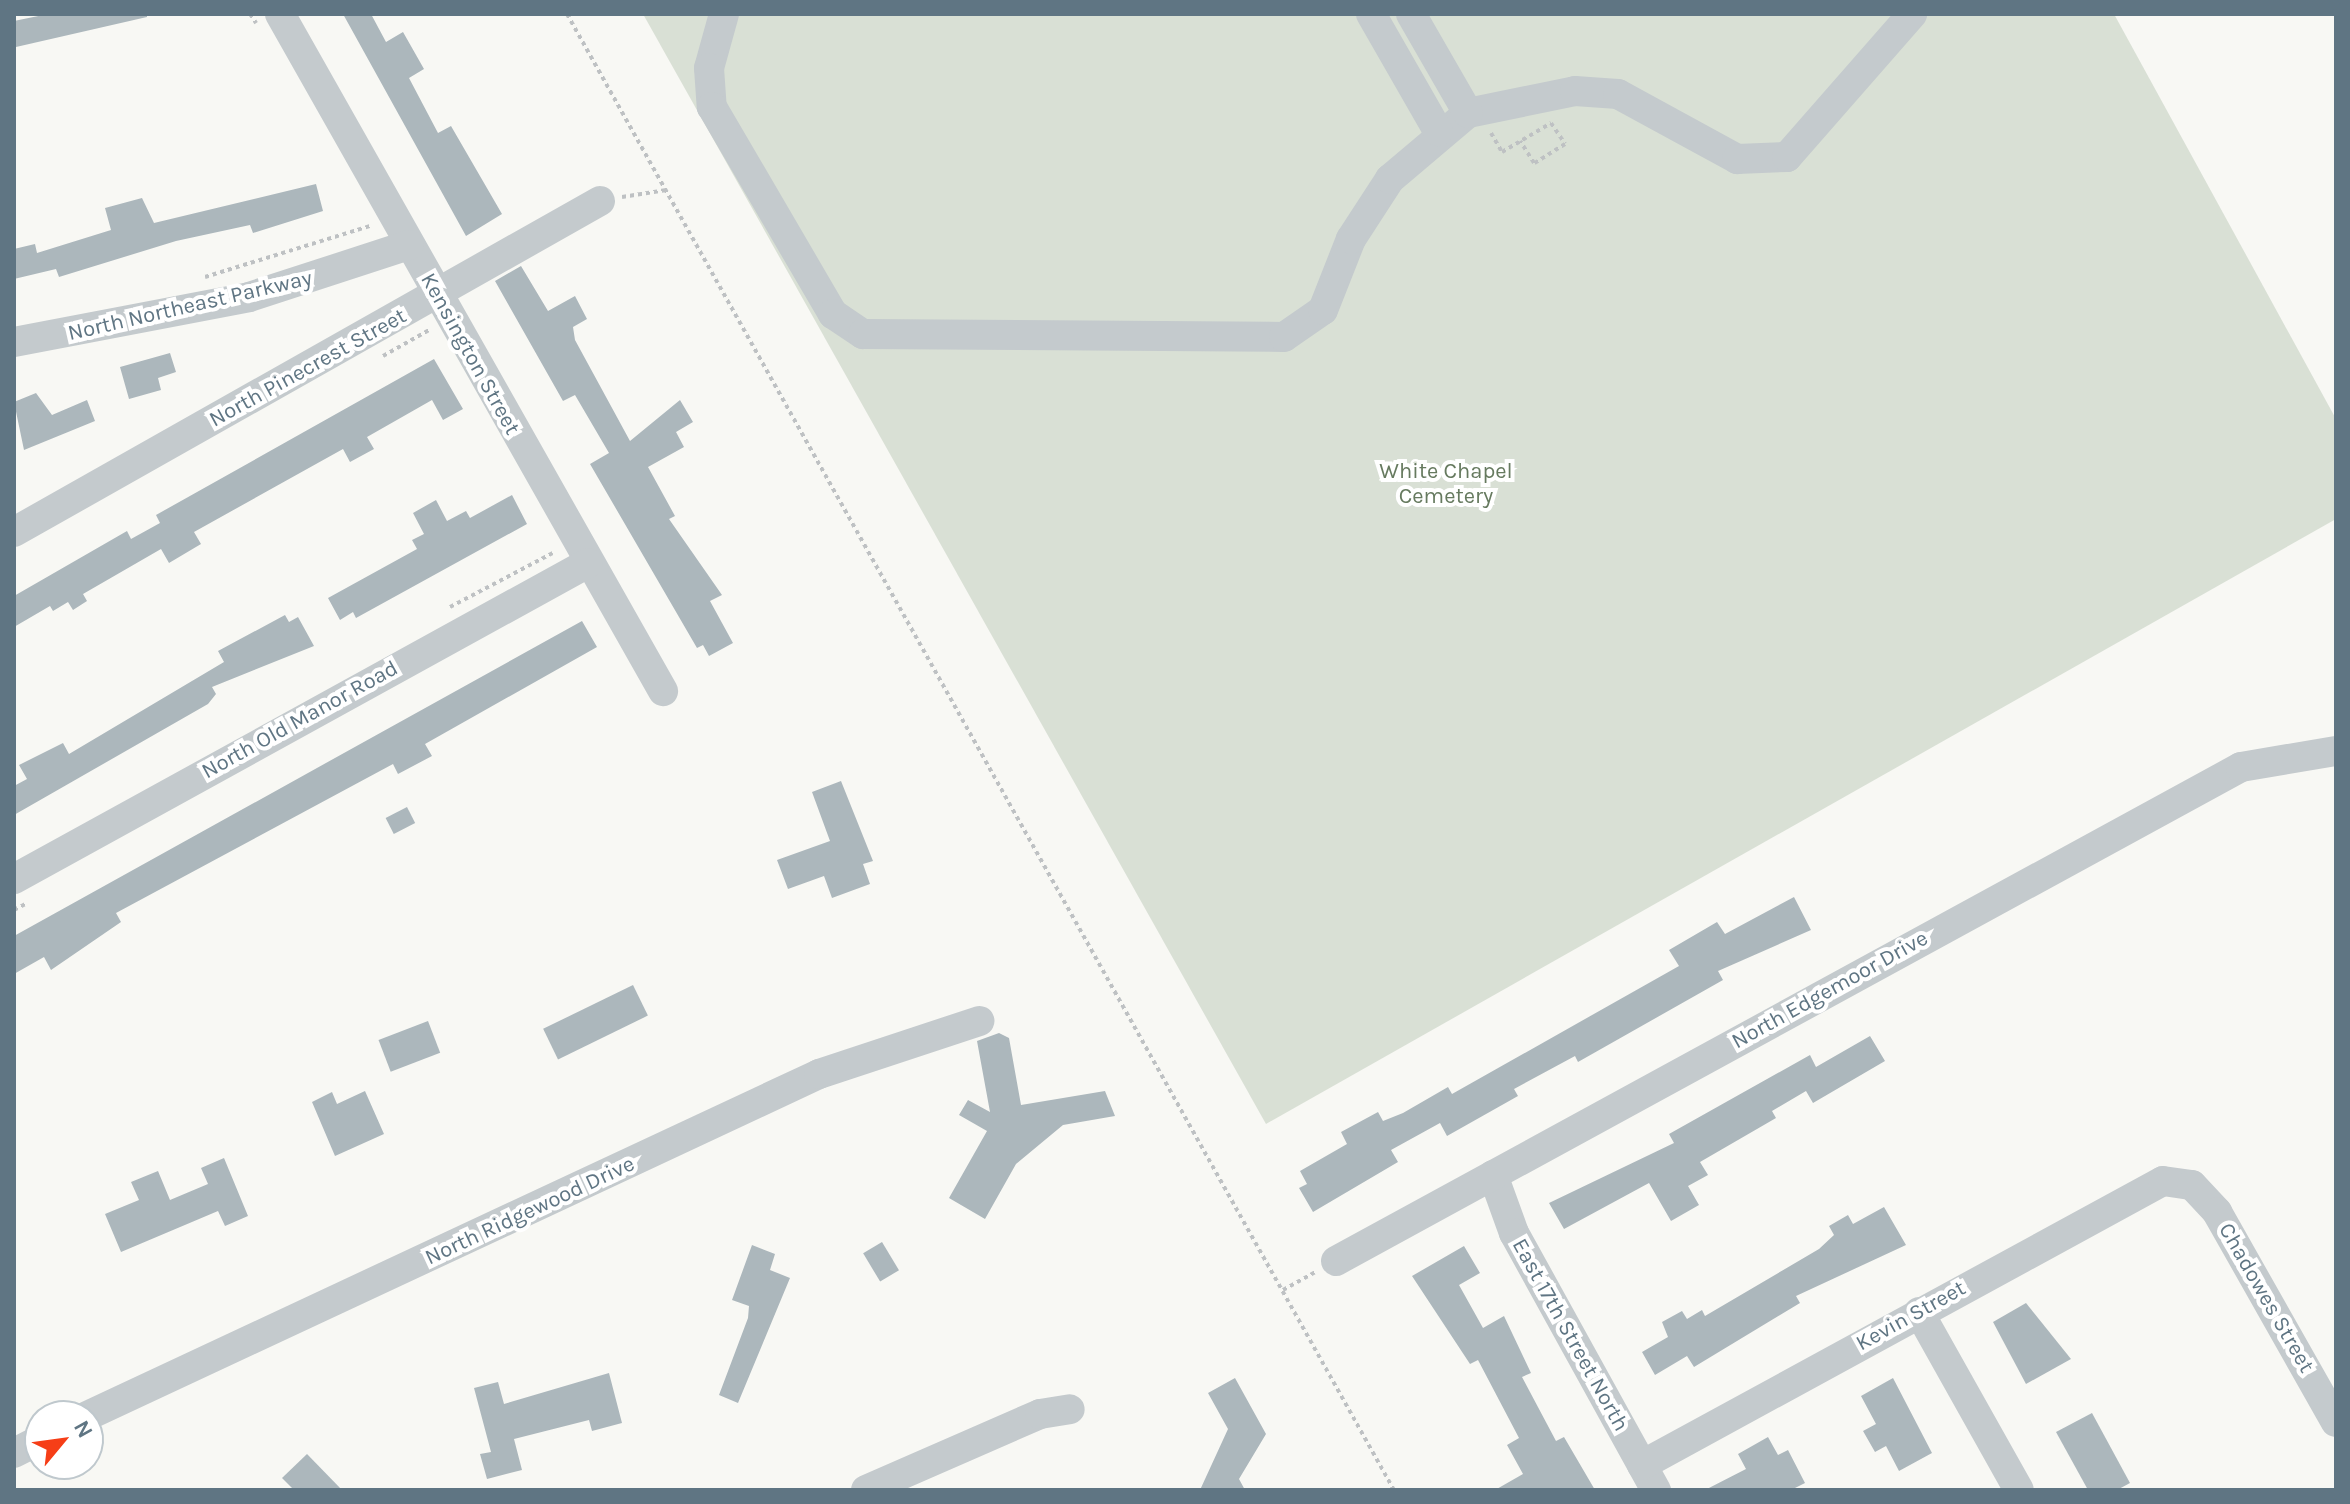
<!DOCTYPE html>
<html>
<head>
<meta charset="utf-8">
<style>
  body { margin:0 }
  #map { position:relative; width:2350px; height:1504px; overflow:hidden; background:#f8f8f4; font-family:Karla,sans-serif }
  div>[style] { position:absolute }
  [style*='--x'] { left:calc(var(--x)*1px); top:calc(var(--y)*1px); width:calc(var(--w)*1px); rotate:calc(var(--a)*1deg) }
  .green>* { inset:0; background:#d9e0d5 }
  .building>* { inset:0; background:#acb7bc; transform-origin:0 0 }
  .path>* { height:4px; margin-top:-2px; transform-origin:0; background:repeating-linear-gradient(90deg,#bec1c3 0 4px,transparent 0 8px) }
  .minor>* { height:30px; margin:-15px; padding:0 15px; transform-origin:15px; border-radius:15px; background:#c4cacd }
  span { translate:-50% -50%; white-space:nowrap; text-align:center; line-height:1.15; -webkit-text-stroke:8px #fff; paint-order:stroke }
  .street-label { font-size:22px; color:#5f7583 }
  .park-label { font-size:22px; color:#667a5f }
  .frame { position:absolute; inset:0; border:16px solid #5f7583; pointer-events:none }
  .north { position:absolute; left:24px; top:1400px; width:80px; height:80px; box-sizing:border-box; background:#fff; border:2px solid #bfc8cd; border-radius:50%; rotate:61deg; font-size:22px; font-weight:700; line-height:32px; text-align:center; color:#5f7583 }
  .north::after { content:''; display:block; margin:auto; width:28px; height:36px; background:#f63e17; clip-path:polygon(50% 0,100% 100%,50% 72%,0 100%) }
</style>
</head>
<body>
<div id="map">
  <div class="green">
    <i style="clip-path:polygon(643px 14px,2114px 14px,2336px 419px,2336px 519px,1266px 1124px)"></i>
  </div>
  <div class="building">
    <i style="clip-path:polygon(48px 14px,147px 14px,147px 17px,16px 47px,14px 21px)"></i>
    <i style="clip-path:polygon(343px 14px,371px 14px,386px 42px,403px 32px,424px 69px,409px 78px,438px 133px,451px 126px,502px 214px,466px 236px)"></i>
    <i style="clip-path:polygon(316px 184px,323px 211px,253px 233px,250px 225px,176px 241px,59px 277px,56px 269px,14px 279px,14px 249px,35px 244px,37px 253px,111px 230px,105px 208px,142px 198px,154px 223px)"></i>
    <i style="clip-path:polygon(521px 266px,548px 311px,575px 296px,587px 319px,573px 327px,575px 340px,630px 441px,680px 400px,693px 422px,676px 432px,684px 447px,648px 467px,675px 516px,669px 519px,722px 595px,710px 601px,733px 643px,709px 656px,703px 645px,697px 648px,590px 464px,609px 453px,575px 395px,563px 401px,495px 281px)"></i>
    <i style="clip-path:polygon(170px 353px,176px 372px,158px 378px,161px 390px,129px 399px,120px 367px)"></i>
    <i style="clip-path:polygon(434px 359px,463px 409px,443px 420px,432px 400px,367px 437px,374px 449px,350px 462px,343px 449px,194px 532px,201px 544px,169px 563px,161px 549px,83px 594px,87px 601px,73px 610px,68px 602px,53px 611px,50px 606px,14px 627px,14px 596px,127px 531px,131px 539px,160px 523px,156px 515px)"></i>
    <i style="clip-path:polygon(36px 393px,52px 415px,87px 400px,95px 421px,24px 450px,14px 402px)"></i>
    <i style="clip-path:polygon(512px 495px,527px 524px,356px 618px,353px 612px,340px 620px,328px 598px,417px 549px,412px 540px,424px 534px,413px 513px,436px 500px,447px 521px,466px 511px,470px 518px)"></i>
    <i style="clip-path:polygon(285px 615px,289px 622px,298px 617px,314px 646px,212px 687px,216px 694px,208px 704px,14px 815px,14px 786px,27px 779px,19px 765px,63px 743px,69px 754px,224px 662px,218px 651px)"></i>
    <i style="clip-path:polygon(582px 621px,597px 647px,425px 744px,432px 756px,398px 774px,393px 764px,116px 913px,121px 922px,51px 970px,44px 957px,14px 974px,14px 936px)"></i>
    <i style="clip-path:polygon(841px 781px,873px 861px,863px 864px,870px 884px,832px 898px,824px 876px,788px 889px,777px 860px,830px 841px,812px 792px)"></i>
    <i style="left:407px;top:807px;width:18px;height:24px;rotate:63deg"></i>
    <i style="clip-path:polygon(1794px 897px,1811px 930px,1718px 971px,1723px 980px,1578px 1062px,1575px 1056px,1514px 1089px,1518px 1096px,1447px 1136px,1440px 1123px,1391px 1150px,1398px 1162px,1313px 1212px,1299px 1188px,1307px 1184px,1300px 1171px,1347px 1144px,1341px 1132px,1378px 1112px,1383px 1121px,1403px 1113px,1448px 1087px,1452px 1094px,1679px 966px,1669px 950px,1717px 922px,1725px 934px)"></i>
    <i style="left:633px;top:985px;width:34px;height:100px;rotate:64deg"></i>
    <i style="left:428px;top:1021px;width:34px;height:53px;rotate:69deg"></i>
    <i style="clip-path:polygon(999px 1033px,1009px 1038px,1021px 1105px,1105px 1091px,1115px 1116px,1063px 1125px,1016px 1164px,985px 1219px,949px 1198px,987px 1131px,959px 1115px,968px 1100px,990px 1112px,977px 1041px)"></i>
    <i style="clip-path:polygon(1870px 1036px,1885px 1061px,1813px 1103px,1806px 1091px,1772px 1111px,1776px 1118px,1700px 1162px,1708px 1175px,1688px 1186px,1699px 1205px,1671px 1221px,1649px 1183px,1564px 1229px,1549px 1203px,1674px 1143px,1669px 1134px,1810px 1055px,1816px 1067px)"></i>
    <i style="clip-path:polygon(365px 1091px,384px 1134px,335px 1156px,312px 1102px,332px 1092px,337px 1104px)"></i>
    <i style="clip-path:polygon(224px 1158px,248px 1216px,225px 1226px,218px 1211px,121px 1252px,105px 1214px,139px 1200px,131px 1182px,158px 1171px,170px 1200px,208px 1184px,201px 1168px)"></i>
    <i style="clip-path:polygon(1884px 1207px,1906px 1245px,1796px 1296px,1800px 1303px,1694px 1367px,1687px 1356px,1655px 1375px,1642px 1352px,1668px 1337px,1662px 1322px,1682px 1311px,1687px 1319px,1702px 1310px,1705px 1316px,1819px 1249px,1834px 1235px,1829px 1226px,1848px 1215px,1853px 1224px)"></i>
    <i style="left:882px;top:1242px;width:33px;height:22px;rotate:59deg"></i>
    <i style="clip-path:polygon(752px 1245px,775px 1254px,770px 1270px,790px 1278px,738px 1403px,719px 1395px,748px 1318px,749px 1306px,732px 1300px)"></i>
    <i style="clip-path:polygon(1464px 1246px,1480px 1273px,1459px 1285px,1483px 1328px,1504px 1316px,1531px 1373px,1522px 1377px,1556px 1441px,1564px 1437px,1595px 1490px,1495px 1490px,1523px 1474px,1507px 1445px,1519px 1438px,1478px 1360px,1470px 1364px,1412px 1276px)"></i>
    <i style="clip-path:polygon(2026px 1303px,2071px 1359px,2026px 1384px,1993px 1322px)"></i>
    <i style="clip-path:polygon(609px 1373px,622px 1423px,592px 1431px,589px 1420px,514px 1439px,522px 1470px,487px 1479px,480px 1454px,491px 1452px,474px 1388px,498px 1382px,504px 1404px)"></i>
    <i style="clip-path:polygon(1235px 1378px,1266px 1434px,1239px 1479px,1245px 1490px,1200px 1490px,1228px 1429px,1208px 1393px)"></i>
    <i style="clip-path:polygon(1893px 1378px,1932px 1453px,1899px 1471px,1886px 1446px,1875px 1452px,1863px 1431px,1876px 1424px,1861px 1396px)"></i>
    <i style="clip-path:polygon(2092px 1413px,2130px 1483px,2117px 1490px,2088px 1490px,2056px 1432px)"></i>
    <i style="clip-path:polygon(1768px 1437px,1778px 1455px,1788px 1450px,1805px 1483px,1791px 1490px,1705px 1490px,1746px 1469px,1738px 1454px)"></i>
    <i style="clip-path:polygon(307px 1454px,342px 1490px,294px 1490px,282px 1478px)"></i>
  </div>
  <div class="path">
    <i style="--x:250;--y:14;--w:11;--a:56"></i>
    <i style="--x:567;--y:14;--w:1692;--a:60.74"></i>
    <i style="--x:1491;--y:133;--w:22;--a:60"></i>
    <i style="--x:1502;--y:152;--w:57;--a:-30.6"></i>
    <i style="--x:1551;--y:123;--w:25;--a:56"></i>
    <i style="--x:1565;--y:144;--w:36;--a:148"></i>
    <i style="--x:1534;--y:163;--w:26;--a:-122"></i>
    <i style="--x:622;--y:197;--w:45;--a:-9"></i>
    <i style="--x:205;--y:277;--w:173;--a:-17.2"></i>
    <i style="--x:383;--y:356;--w:55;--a:-29.4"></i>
    <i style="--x:450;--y:607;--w:116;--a:-27.7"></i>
    <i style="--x:14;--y:910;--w:15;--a:-28"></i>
    <i style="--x:1283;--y:1290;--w:38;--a:-29"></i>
  </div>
  <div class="minor">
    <i style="--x:280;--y:14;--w:778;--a:60.5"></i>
    <i style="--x:724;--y:14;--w:56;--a:105.5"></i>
    <i style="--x:709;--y:68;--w:39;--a:86"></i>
    <i style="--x:712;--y:107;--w:240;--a:59.7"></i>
    <i style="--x:833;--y:314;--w:36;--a:34"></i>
    <i style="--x:863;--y:334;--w:421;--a:0.4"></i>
    <i style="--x:1284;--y:337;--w:47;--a:-34.7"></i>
    <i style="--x:1323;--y:310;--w:76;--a:-68.5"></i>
    <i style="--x:1351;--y:239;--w:72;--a:-57"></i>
    <i style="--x:1390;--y:179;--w:102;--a:-40.2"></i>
    <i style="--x:1468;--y:113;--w:109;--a:-11.6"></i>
    <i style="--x:1575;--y:91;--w:43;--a:4"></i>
    <i style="--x:1618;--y:94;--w:136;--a:28.6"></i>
    <i style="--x:1737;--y:159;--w:50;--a:-2.3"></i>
    <i style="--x:1787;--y:157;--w:190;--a:-48.8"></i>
    <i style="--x:1371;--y:14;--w:135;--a:60.2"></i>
    <i style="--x:1411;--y:14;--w:114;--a:60.1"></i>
    <i style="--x:14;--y:342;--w:239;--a:-10.8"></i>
    <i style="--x:249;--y:297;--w:168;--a:-18"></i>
    <i style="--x:14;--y:532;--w:673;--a:-29.46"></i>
    <i style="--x:14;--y:879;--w:655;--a:-28.83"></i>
    <i style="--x:1493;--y:1175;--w:62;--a:70.1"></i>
    <i style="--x:1514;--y:1233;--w:294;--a:61.1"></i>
    <i style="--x:1336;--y:1261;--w:1031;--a:-28.63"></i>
    <i style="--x:2241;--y:767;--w:96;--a:-9.6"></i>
    <i style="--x:1919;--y:1312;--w:204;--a:60.7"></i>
    <i style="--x:87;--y:1416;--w:808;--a:-25.04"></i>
    <i style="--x:819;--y:1074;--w:169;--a:-18.3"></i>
    <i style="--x:14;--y:1453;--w:29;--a:-27"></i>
    <i style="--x:1642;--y:1465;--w:593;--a:-28.6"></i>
    <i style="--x:2163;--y:1181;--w:29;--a:8"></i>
    <i style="--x:2192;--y:1185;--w:37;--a:47"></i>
    <i style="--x:2217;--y:1212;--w:241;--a:60.5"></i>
    <i style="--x:866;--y:1490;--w:190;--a:-23.6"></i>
    <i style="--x:1040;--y:1414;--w:30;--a:-9"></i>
  </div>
  <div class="street-label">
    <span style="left:190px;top:306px;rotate:-13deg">North Northeast Parkway</span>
    <span style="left:470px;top:354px;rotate:61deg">Kensington Street</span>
    <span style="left:308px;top:368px;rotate:-29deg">North Pinecrest Street</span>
    <span style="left:300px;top:720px;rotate:-29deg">North Old Manor Road</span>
    <span style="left:1830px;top:990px;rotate:-29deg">North Edgemoor Drive</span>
    <span style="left:530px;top:1211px;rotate:-25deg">North Ridgewood Drive</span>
    <span style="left:2266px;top:1298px;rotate:60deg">Chadowes Street</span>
    <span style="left:1911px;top:1316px;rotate:-29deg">Kevin Street</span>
    <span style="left:1570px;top:1335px;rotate:61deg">East 17th Street North</span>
  </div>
  <div class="park-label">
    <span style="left:1446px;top:484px">White Chapel<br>Cemetery</span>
  </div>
  <div class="frame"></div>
  <div class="north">N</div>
</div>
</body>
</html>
